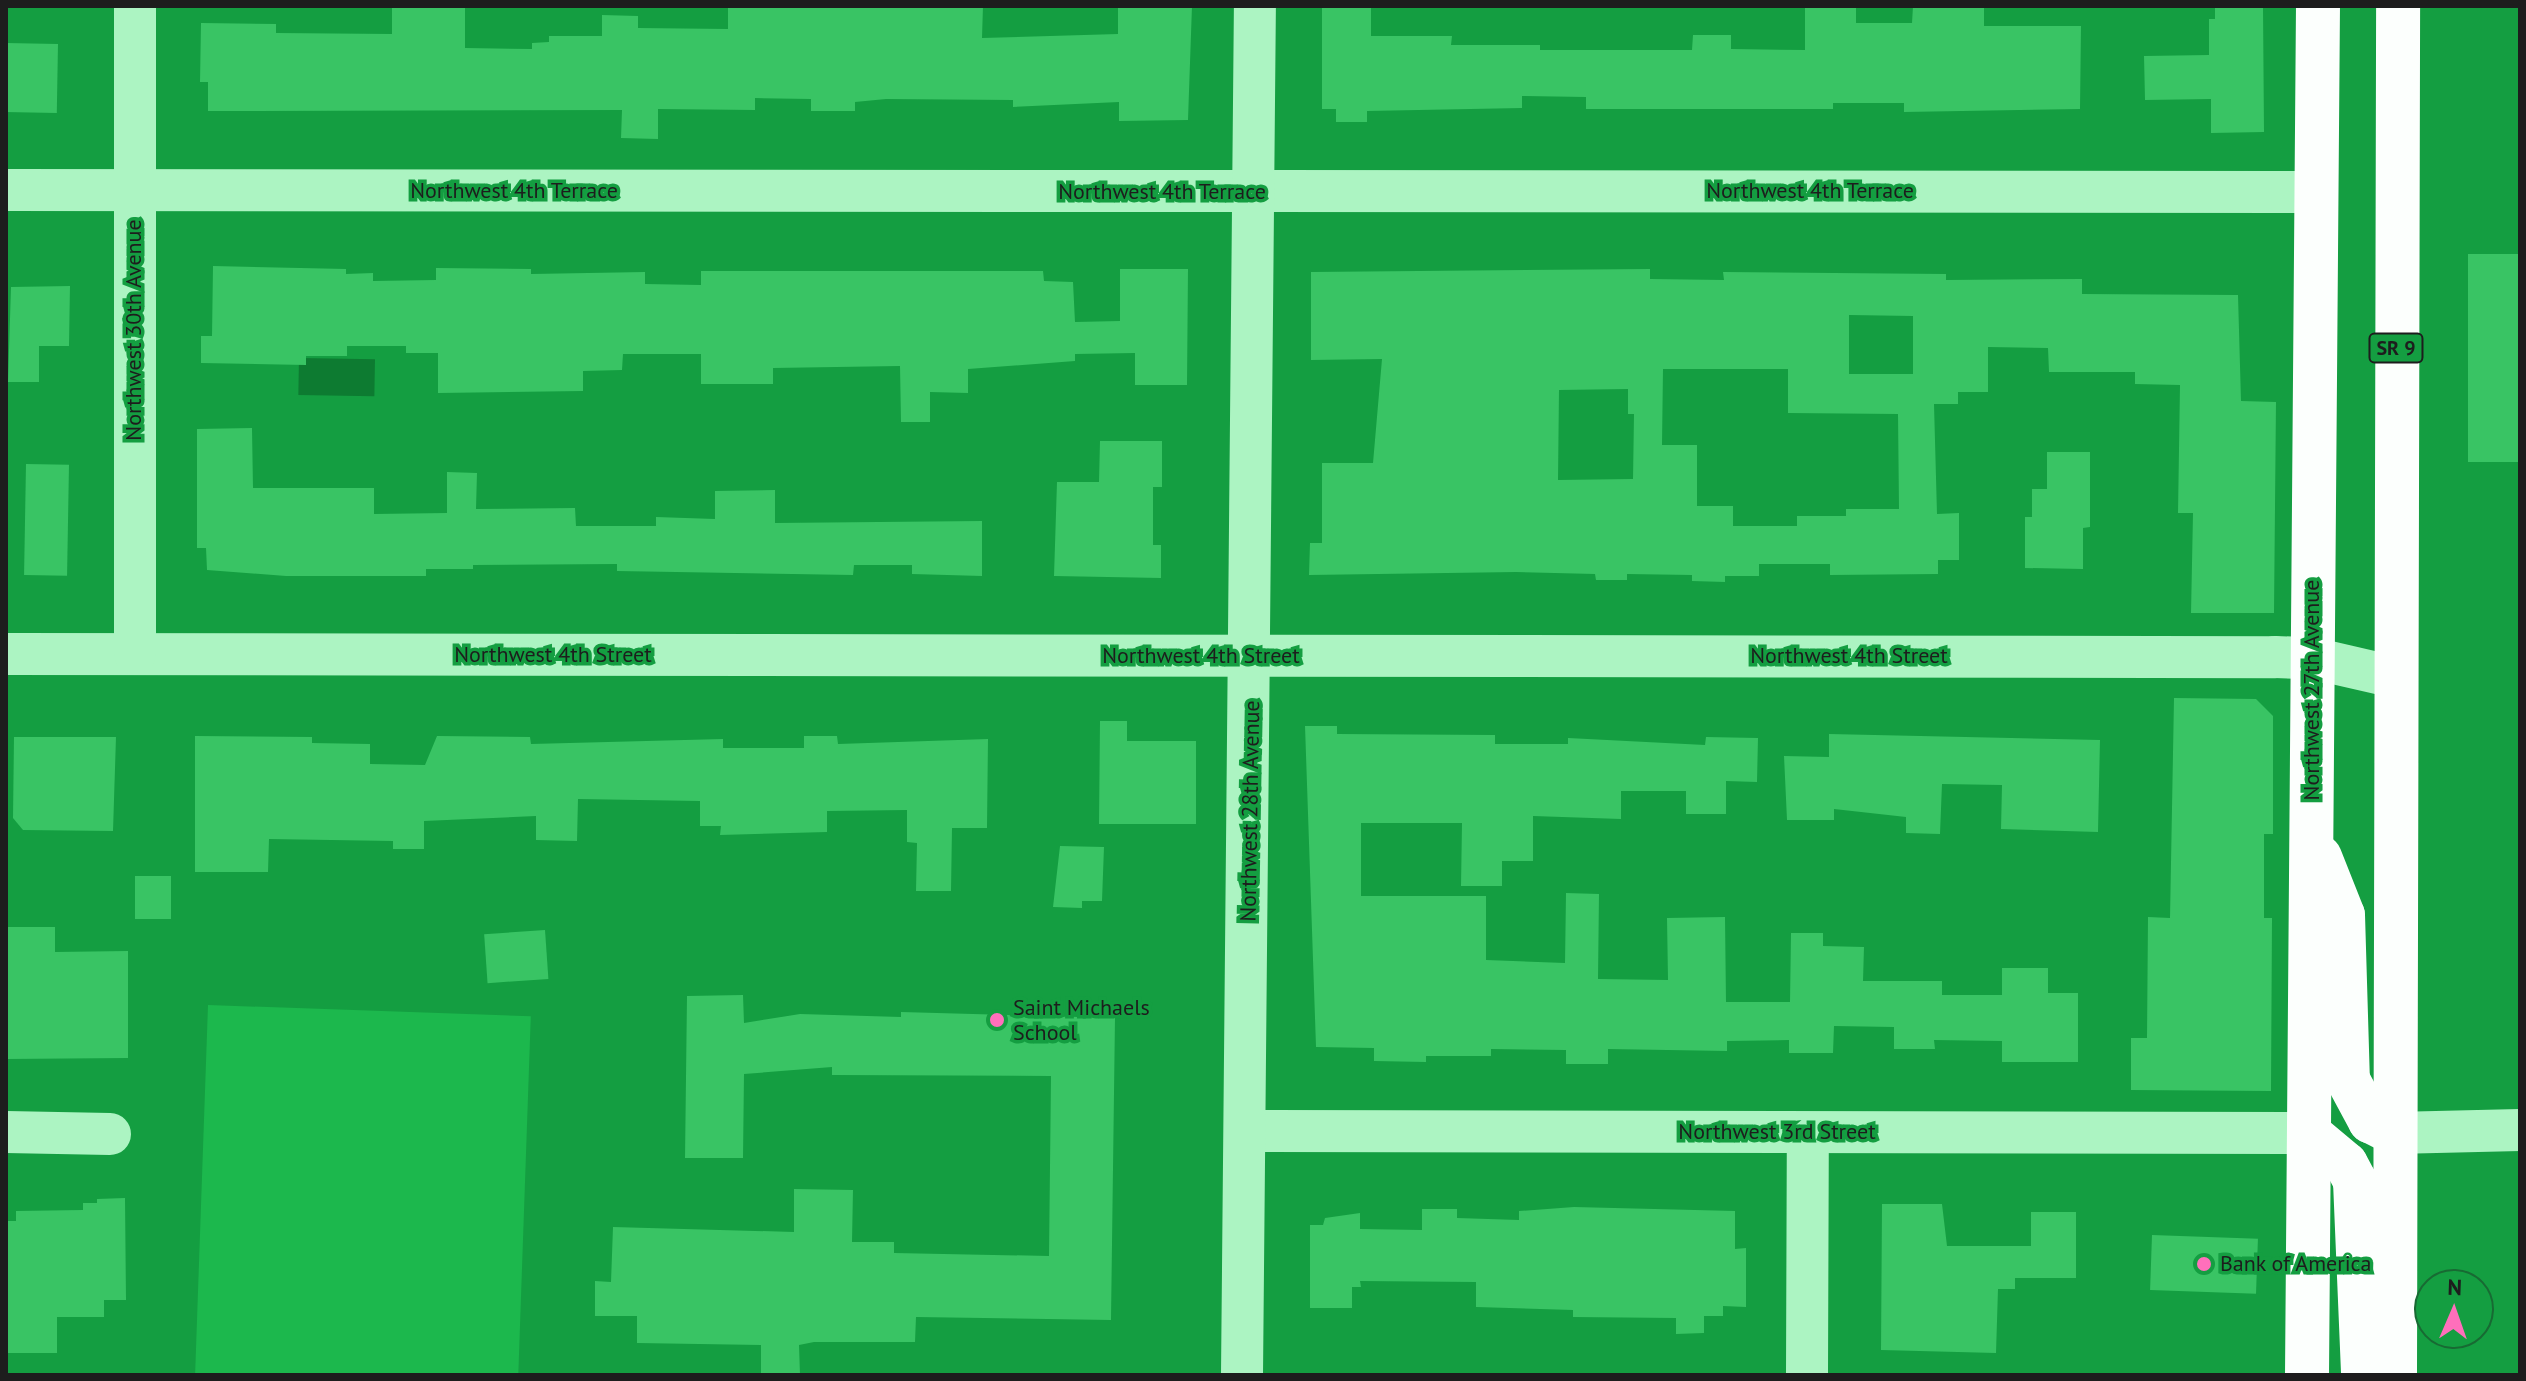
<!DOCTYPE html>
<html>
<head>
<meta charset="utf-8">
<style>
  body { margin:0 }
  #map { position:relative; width:2526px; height:1381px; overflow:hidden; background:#149e41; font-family:"PT Sans",sans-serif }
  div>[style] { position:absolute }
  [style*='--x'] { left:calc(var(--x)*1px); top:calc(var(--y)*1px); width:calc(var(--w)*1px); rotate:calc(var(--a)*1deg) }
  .green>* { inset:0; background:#1cb84d; transform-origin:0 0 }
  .water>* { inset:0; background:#0d7b31; transform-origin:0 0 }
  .building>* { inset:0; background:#39c464; transform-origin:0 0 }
  .minor>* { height:42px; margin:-21px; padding:0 21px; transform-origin:21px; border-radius:21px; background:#acf4c2 }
  .trunk>* { height:44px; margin:-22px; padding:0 22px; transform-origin:22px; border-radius:22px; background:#fcfffd }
  .dots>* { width:22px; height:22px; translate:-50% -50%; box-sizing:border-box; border:4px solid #149e41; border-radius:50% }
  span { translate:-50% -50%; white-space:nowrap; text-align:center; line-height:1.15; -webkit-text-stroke:7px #149e41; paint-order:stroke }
  .shield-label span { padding:2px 6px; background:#149e41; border:2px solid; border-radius:6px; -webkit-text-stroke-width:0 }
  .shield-label { font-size:20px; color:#1d1d1d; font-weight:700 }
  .street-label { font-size:22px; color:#1d1d1d }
  .poi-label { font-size:22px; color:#1d1d1d }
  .left { translate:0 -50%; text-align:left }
  .frame { position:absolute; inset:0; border:8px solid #1d1d1d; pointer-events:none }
  .north { position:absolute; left:2414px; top:1269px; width:80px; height:80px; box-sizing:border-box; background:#149e41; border:2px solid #186a33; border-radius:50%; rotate:2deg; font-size:22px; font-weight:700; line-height:32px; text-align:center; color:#1d1d1d }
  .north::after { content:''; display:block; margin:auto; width:28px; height:36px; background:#ff6fbb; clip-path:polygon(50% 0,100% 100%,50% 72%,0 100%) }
</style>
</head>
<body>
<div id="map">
  <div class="green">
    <i style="left:208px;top:1005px;width:323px;height:370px;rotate:2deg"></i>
  </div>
  <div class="water">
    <i style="left:299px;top:358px;width:76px;height:37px;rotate:1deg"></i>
  </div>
  <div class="building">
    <i style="clip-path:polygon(465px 6px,465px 48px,532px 49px,532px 43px,549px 42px,549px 36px,602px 36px,602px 15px,638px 16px,638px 28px,728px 29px,728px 6px,983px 6px,982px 38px,1118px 34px,1118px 6px,1192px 6px,1188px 120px,1119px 121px,1119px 102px,1013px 107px,1013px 100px,886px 99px,855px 102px,855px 111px,811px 111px,811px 99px,755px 98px,755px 110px,658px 109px,658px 139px,621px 138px,622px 110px,208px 111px,208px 82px,200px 82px,201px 23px,276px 24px,276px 33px,392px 34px,392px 8px)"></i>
    <i style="clip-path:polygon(1322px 6px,1371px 6px,1371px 36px,1452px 36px,1451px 45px,1540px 45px,1540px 50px,1692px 50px,1693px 35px,1731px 35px,1731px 49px,1805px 50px,1805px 6px,1856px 6px,1856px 23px,1912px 23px,1913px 6px,1984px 6px,1984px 26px,2081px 26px,2080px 109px,1904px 112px,1904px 103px,1833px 103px,1833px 109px,1586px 109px,1586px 97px,1522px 96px,1522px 108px,1367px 111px,1367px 122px,1336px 122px,1336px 109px,1322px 109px)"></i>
    <i style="clip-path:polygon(2215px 6px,2263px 6px,2264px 132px,2211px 133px,2211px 99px,2145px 100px,2144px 56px,2209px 55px,2209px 19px,2215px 19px)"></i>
    <i style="left:6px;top:43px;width:52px;height:69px;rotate:1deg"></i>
    <i style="left:2468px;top:254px;width:52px;height:208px"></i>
    <i style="clip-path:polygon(213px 266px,346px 269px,346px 274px,373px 273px,373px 281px,436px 280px,436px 268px,531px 269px,531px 274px,645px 272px,645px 284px,701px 285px,701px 271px,1043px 271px,1044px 281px,1073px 282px,1075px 322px,1120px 321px,1120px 269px,1188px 269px,1187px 385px,1135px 385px,1135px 353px,1075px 354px,1075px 361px,968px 369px,968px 393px,930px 392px,930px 422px,901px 422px,900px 366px,773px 368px,773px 384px,701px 384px,701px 354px,623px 354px,622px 370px,583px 371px,583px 391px,438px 393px,438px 353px,406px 353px,406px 346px,347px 346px,347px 356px,306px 356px,306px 365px,201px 363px,201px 336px,212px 336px)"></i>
    <i style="clip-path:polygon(evenodd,1650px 269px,1650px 279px,1724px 280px,1723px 272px,1946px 274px,1946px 280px,2082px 279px,2082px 294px,2238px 295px,2241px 401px,2276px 402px,2274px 613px,2191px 613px,2193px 513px,2178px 513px,2180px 385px,2135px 384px,2135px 372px,2049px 372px,2048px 348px,1988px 347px,1988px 392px,1958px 392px,1958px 404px,1934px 404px,1937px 514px,1959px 513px,1959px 560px,1938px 560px,1938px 574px,1830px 575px,1830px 564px,1759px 564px,1759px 576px,1725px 576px,1725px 582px,1692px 581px,1692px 575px,1627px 574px,1627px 580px,1596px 580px,1595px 574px,1516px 572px,1309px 575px,1310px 543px,1322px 543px,1322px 463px,1373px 463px,1382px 359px,1311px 360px,1311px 272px,1650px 269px,1849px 315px,1913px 316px,1913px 374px,1849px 374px,1849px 315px,1650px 269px,1663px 369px,1788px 369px,1788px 413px,1898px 414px,1899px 509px,1846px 509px,1846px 516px,1797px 516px,1797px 526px,1733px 526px,1733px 506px,1697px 506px,1697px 445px,1662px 445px,1663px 369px,1650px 269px,1628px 389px,1628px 414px,1634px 414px,1633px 479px,1558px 480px,1559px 390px,1628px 389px)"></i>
    <i style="clip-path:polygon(70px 286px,69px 346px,39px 346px,39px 382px,8px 382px,11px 287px)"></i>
    <i style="clip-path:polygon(252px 428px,253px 488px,374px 488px,374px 514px,447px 513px,447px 472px,477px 473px,476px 509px,575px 508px,576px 526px,656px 526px,656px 517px,715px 519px,715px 491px,775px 490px,775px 523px,982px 521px,982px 576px,912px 574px,912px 565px,854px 565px,853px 575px,617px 571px,617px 564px,473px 565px,473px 569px,426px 569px,426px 576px,286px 576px,207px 570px,206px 548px,197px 548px,197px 429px)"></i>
    <i style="clip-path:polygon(1100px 441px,1162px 441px,1162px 487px,1153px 487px,1153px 545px,1161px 545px,1161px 578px,1054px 576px,1057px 482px,1099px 482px)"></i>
    <i style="clip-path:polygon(2047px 452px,2090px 452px,2090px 527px,2083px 528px,2083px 569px,2025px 568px,2025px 517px,2032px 517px,2032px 489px,2047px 489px)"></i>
    <i style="left:26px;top:464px;width:43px;height:111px;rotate:1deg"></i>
    <i style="clip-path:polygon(2174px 698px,2256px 699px,2273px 716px,2273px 834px,2264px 834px,2264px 918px,2272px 918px,2271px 1091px,2131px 1090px,2131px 1038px,2147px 1038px,2148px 917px,2170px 918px)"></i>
    <i style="clip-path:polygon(1100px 721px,1127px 721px,1127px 741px,1196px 741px,1196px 824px,1099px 824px)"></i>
    <i style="clip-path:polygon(1305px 726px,1337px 726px,1337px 734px,1495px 735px,1495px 744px,1568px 744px,1568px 738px,1705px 745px,1706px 737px,1758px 738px,1757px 782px,1726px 781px,1726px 814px,1686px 814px,1686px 791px,1621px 791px,1621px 819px,1533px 816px,1533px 861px,1502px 861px,1502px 886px,1461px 886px,1462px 823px,1361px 823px,1361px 896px,1486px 896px,1486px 960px,1565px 963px,1566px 893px,1599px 894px,1598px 979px,1668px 980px,1667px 918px,1725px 917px,1726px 1002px,1790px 1002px,1791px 933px,1823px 933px,1823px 946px,1864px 947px,1863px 981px,1942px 981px,1942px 995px,2002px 995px,2002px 968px,2048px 968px,2048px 993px,2078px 993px,2078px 1062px,2002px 1062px,2002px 1041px,1934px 1040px,1935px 1049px,1894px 1049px,1894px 1027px,1834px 1026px,1833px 1053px,1789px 1053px,1789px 1040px,1727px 1041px,1727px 1051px,1608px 1049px,1608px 1064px,1566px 1064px,1566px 1050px,1491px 1049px,1491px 1056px,1426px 1056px,1426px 1062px,1374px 1061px,1374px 1048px,1316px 1047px)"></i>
    <i style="clip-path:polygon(1829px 734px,2100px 740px,2098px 832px,2001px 829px,2002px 785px,1942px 784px,1940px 834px,1906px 833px,1906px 817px,1834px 809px,1834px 820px,1787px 820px,1784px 756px,1829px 757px)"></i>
    <i style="clip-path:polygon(195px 736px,312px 737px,312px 743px,370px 744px,370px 764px,425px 765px,437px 736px,530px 737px,531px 744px,723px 739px,723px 748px,804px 748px,804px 736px,837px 736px,838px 744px,988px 739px,987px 828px,952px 828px,951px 891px,916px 891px,917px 843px,907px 842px,907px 810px,827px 811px,827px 832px,720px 835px,721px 826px,700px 826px,700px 801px,578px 799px,577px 841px,536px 840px,536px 816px,424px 821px,424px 849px,393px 849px,393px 841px,269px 839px,268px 872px,195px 872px)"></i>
    <i style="clip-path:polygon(14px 737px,116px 737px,113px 831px,23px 830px,13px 818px)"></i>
    <i style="clip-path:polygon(1060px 846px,1104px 847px,1102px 901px,1082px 901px,1082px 908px,1053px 907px)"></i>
    <i style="left:135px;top:876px;width:36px;height:43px"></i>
    <i style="clip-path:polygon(6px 927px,55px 927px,55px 952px,128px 951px,128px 1058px,6px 1059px)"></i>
    <i style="left:545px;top:930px;width:49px;height:61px;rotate:86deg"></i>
    <i style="clip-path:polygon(743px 995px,744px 1023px,800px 1014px,901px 1017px,901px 1012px,1115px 1018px,1111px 1320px,916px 1317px,915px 1342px,814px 1342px,799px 1345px,800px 1375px,761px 1375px,761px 1345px,637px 1343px,637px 1316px,595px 1316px,595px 1281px,611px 1282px,613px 1227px,794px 1232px,794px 1189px,853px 1190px,852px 1242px,894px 1242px,894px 1253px,1049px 1256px,1051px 1076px,832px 1075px,832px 1067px,744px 1074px,743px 1158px,685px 1158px,687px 996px)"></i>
    <i style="clip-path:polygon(125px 1198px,126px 1300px,104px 1300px,104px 1317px,57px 1317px,57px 1353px,6px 1353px,6px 1221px,16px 1221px,16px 1211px,83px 1210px,83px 1203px,97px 1203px,97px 1199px)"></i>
    <i style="clip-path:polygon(1882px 1204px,1942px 1204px,1947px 1246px,2031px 1246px,2031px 1212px,2076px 1212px,2076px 1278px,2015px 1278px,2015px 1289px,1998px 1289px,1996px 1353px,1881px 1350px)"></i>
    <i style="clip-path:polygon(1574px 1207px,1735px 1211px,1735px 1249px,1746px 1248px,1746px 1307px,1723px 1306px,1723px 1316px,1704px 1316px,1704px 1333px,1676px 1334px,1676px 1318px,1573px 1317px,1573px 1310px,1476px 1307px,1476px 1282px,1360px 1281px,1361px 1287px,1352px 1287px,1352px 1308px,1310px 1308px,1310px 1225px,1323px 1225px,1325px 1218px,1360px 1213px,1360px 1229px,1422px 1230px,1422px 1209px,1457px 1209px,1457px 1218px,1519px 1220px,1519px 1211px)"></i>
    <i style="left:2152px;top:1235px;width:106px;height:55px;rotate:2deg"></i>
  </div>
  <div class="minor">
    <i style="--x:6;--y:190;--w:2311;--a:0.05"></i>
    <i style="--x:6;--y:654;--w:2269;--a:0.08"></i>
    <i style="--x:2275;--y:657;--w:37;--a:2"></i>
    <i style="--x:2312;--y:658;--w:84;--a:13"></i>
    <i style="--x:135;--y:654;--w:648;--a:-90"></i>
    <i style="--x:1246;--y:1131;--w:1063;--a:0.11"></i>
    <i style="--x:6;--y:1132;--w:104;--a:1.1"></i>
    <i style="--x:2394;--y:1133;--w:126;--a:-1.4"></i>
    <i style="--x:1242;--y:1375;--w:1369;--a:-89.46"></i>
    <i style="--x:1807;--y:1375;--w:242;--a:-89.8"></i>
  </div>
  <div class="trunk">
    <i style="--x:2320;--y:857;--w:62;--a:68.4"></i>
    <i style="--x:2343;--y:915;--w:165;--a:88.3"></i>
    <i style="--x:2348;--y:1080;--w:47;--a:61.8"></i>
    <i style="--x:2370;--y:1121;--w:27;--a:27"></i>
    <i style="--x:2309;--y:1133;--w:48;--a:40"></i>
    <i style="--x:2346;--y:1164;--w:19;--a:62"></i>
    <i style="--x:2355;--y:1181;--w:194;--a:87.6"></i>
    <i style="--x:2307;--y:1375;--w:1369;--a:-89.54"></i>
    <i style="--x:2395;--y:1375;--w:1369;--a:-89.87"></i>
  </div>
  <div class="dots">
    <i style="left:997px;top:1020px;background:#ff6fbb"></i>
    <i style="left:2204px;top:1264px;background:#ff6fbb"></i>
  </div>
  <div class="shield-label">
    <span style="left:2396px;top:348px">SR 9</span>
  </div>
  <div class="street-label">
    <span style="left:514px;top:191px">Northwest 4th Terrace</span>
    <span style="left:1810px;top:191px">Northwest 4th Terrace</span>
    <span style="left:1162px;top:192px">Northwest 4th Terrace</span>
    <span style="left:134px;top:330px;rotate:-90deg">Northwest 30th Avenue</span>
    <span style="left:553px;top:655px">Northwest 4th Street</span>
    <span style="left:1201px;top:656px">Northwest 4th Street</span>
    <span style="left:1849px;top:656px">Northwest 4th Street</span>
    <span style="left:2312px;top:690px;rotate:-90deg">Northwest 27th Avenue</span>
    <span style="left:1250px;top:811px;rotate:-89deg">Northwest 28th Avenue</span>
    <span style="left:1777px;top:1132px">Northwest 3rd Street</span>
  </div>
  <div class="poi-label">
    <span class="left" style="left:1013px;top:1020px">Saint Michaels<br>School</span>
    <span class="left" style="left:2220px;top:1264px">Bank of America</span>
  </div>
  <div class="frame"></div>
  <div class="north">N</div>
</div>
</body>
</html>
